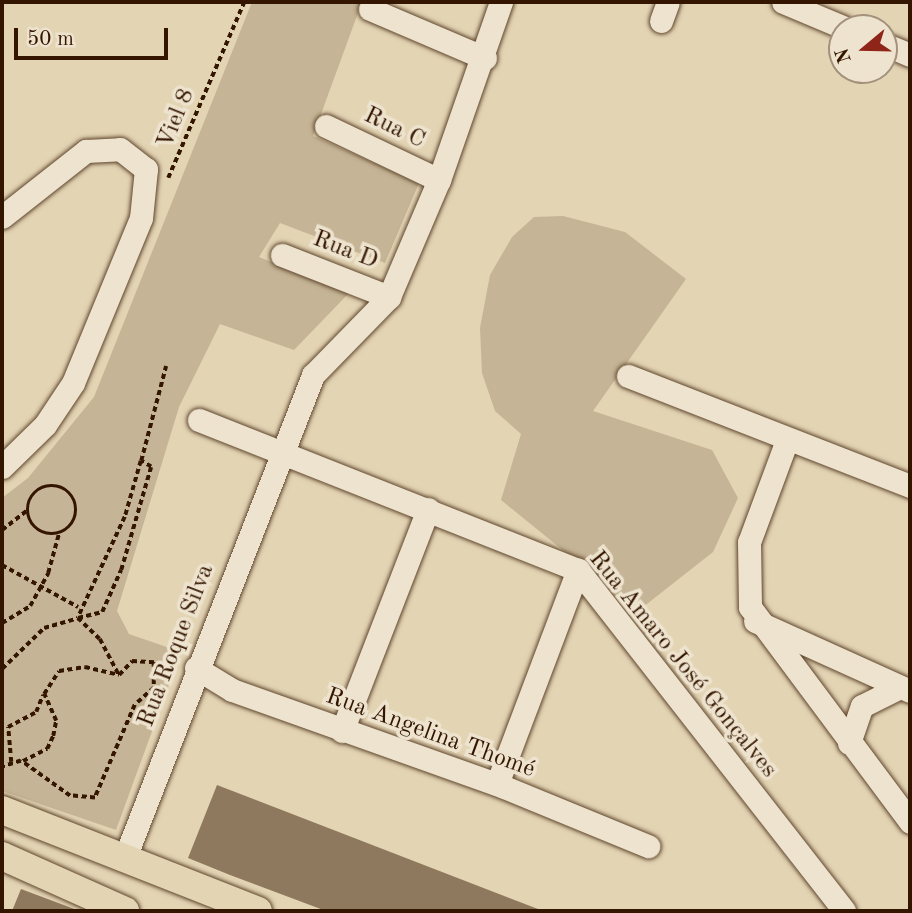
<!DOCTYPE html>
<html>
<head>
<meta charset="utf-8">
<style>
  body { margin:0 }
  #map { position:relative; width:912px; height:913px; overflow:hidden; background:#e3d4b4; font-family:"Old Standard TT",serif }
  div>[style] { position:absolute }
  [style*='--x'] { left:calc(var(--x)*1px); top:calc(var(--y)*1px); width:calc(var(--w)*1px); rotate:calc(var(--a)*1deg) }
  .green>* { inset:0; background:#c5b495 }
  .building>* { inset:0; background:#8f795e }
  .path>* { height:3.5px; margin-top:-1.75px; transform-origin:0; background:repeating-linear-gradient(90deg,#341600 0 5px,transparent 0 8.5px) }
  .path>.ring { margin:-1.75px; padding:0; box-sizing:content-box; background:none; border:3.5px solid #341600; border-radius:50% }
  .roads { filter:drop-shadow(0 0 2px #60462d) drop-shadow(0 0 2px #60462d) }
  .minor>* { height:23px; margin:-11.5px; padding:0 11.5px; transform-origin:11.5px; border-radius:11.5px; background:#ede3ce }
  .major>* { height:28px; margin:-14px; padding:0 14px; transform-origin:14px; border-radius:14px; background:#e3d4b4 }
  span { translate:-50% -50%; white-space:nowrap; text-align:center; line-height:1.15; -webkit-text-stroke:7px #ede3ce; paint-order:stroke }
  .street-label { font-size:24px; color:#341600 }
  .frame { position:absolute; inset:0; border:4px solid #341600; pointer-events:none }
  .north { position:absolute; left:828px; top:14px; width:70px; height:70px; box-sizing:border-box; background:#ede3ce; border:2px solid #a3917c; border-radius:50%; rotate:251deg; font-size:19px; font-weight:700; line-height:28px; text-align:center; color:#341600 }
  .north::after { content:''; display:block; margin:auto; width:24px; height:32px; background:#8f2418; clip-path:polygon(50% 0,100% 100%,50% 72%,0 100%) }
  .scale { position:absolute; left:14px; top:28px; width:154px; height:32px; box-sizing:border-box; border:4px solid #341600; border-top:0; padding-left:9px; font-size:21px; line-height:24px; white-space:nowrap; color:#341600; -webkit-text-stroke:5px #ede3ce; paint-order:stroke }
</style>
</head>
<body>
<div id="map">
  <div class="green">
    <i style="clip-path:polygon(252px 2px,362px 2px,313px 136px,419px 183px,385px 263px,280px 223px,259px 257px,349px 293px,294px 350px,220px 324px,179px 407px,117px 611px,129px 634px,181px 652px,116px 830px,2px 791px,2px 498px,28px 478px,94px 397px)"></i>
    <i style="clip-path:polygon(563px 216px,625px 232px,686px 279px,593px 411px,712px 450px,738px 498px,713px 552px,638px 611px,501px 500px,521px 434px,495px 411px,482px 373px,480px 328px,490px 275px,512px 237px,534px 217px)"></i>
  </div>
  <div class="building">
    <i style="clip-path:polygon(217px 785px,538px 909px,538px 911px,326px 911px,230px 875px,188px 858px)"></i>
    <i style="clip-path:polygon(21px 889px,77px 910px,76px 911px,12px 911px)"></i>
  </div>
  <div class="path">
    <i style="--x:168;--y:178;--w:192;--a:-66.6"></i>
    <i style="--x:141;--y:461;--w:98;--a:-75.3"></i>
    <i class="ring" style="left:28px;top:486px;width:44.5px;height:44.5px"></i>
    <i style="--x:2;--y:530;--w:33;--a:-38"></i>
    <i style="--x:2;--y:565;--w:87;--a:28.9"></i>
    <i style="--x:2;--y:623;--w:33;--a:-31"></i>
    <i style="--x:30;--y:606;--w:38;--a:-61"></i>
    <i style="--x:48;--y:573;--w:41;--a:-74.6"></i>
    <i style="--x:2;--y:669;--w:59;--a:-44.3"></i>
    <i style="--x:44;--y:628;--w:35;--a:-16"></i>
    <i style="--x:78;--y:618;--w:25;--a:-14"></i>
    <i style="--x:102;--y:612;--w:46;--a:-65.7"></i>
    <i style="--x:121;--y:570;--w:107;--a:-73.8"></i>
    <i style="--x:151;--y:467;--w:12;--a:-149"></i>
    <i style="--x:141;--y:461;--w:58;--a:105.9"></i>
    <i style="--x:125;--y:517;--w:111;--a:115"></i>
    <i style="--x:78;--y:618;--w:30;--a:44"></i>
    <i style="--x:100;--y:639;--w:41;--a:62.2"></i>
    <i style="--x:119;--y:675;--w:19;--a:-47"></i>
    <i style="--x:132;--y:661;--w:22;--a:3"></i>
    <i style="--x:154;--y:662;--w:26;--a:90"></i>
    <i style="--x:154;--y:688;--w:25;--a:138"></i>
    <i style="--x:135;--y:705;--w:101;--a:113.3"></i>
    <i style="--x:95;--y:798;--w:25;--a:-175"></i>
    <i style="--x:70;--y:796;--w:60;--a:-144.5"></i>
    <i style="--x:21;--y:761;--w:20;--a:162"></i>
    <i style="--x:23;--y:761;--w:27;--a:-27"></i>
    <i style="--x:47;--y:749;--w:14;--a:-65"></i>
    <i style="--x:53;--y:736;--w:15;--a:-79"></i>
    <i style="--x:56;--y:721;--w:30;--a:-114"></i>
    <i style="--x:44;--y:694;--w:27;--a:-57"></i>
    <i style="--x:59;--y:671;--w:26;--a:-9"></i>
    <i style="--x:85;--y:667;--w:35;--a:13"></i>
    <i style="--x:11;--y:762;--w:35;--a:-95"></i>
    <i style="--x:8;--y:727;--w:32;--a:-28"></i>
    <i style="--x:36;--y:712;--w:18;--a:-68"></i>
  </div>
  <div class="roads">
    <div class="minor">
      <i style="--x:783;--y:2;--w:67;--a:22.8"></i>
      <i style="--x:370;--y:9;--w:125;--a:23.1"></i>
      <i style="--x:661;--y:21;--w:20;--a:-70"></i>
      <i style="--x:884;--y:44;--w:28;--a:23"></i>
      <i style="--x:326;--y:126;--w:125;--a:25.5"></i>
      <i style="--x:2;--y:217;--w:107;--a:-38.2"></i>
      <i style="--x:86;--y:151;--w:34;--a:-3"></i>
      <i style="--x:120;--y:149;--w:33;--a:38"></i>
      <i style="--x:146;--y:169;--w:49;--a:95.8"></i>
      <i style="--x:141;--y:218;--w:178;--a:112.4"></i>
      <i style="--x:73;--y:383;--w:50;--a:123.7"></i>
      <i style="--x:45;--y:425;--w:60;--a:135.7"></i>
      <i style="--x:282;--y:255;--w:115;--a:21.4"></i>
      <i style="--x:628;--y:376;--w:303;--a:21.3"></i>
      <i style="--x:199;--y:420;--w:408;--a:21.6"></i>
      <i style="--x:578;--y:570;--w:432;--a:52"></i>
      <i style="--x:787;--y:440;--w:109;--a:110.4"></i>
      <i style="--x:749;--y:542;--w:65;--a:89.1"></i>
      <i style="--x:750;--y:607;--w:268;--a:53.3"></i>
      <i style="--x:755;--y:621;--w:170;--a:24.3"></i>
      <i style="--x:196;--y:668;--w:42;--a:31.4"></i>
      <i style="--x:232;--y:690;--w:289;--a:19.6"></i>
      <i style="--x:504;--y:787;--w:156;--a:22.3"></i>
      <i style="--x:342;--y:731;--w:238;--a:-68.8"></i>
      <i style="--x:849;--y:743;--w:39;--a:-71"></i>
      <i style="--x:862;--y:706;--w:42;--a:-26.6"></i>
      <i style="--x:497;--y:784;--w:229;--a:-69.3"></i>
      <i style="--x:124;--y:860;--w:521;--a:-68.71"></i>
      <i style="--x:313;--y:375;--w:109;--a:-45.7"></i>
      <i style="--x:389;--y:297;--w:127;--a:-66.9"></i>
      <i style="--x:439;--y:180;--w:188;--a:-70.8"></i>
    </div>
    <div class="major">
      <i style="--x:2;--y:810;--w:275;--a:21.5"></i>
      <i style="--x:2;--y:856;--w:135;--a:24.1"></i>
    </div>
  </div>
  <div class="street-label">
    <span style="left:177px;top:119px;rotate:-68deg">Viel 8</span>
    <span style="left:394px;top:129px;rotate:26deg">Rua C</span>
    <span style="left:345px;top:251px;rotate:21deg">Rua D</span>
    <span style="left:177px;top:646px;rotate:-69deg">Rua Roque Silva</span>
    <span style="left:682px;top:665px;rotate:51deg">Rua Amaro José Gonçalves</span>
    <span style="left:430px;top:734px;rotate:20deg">Rua Angelina Thomé</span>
  </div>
  <div class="frame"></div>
  <div class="north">N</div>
  <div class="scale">50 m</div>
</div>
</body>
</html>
